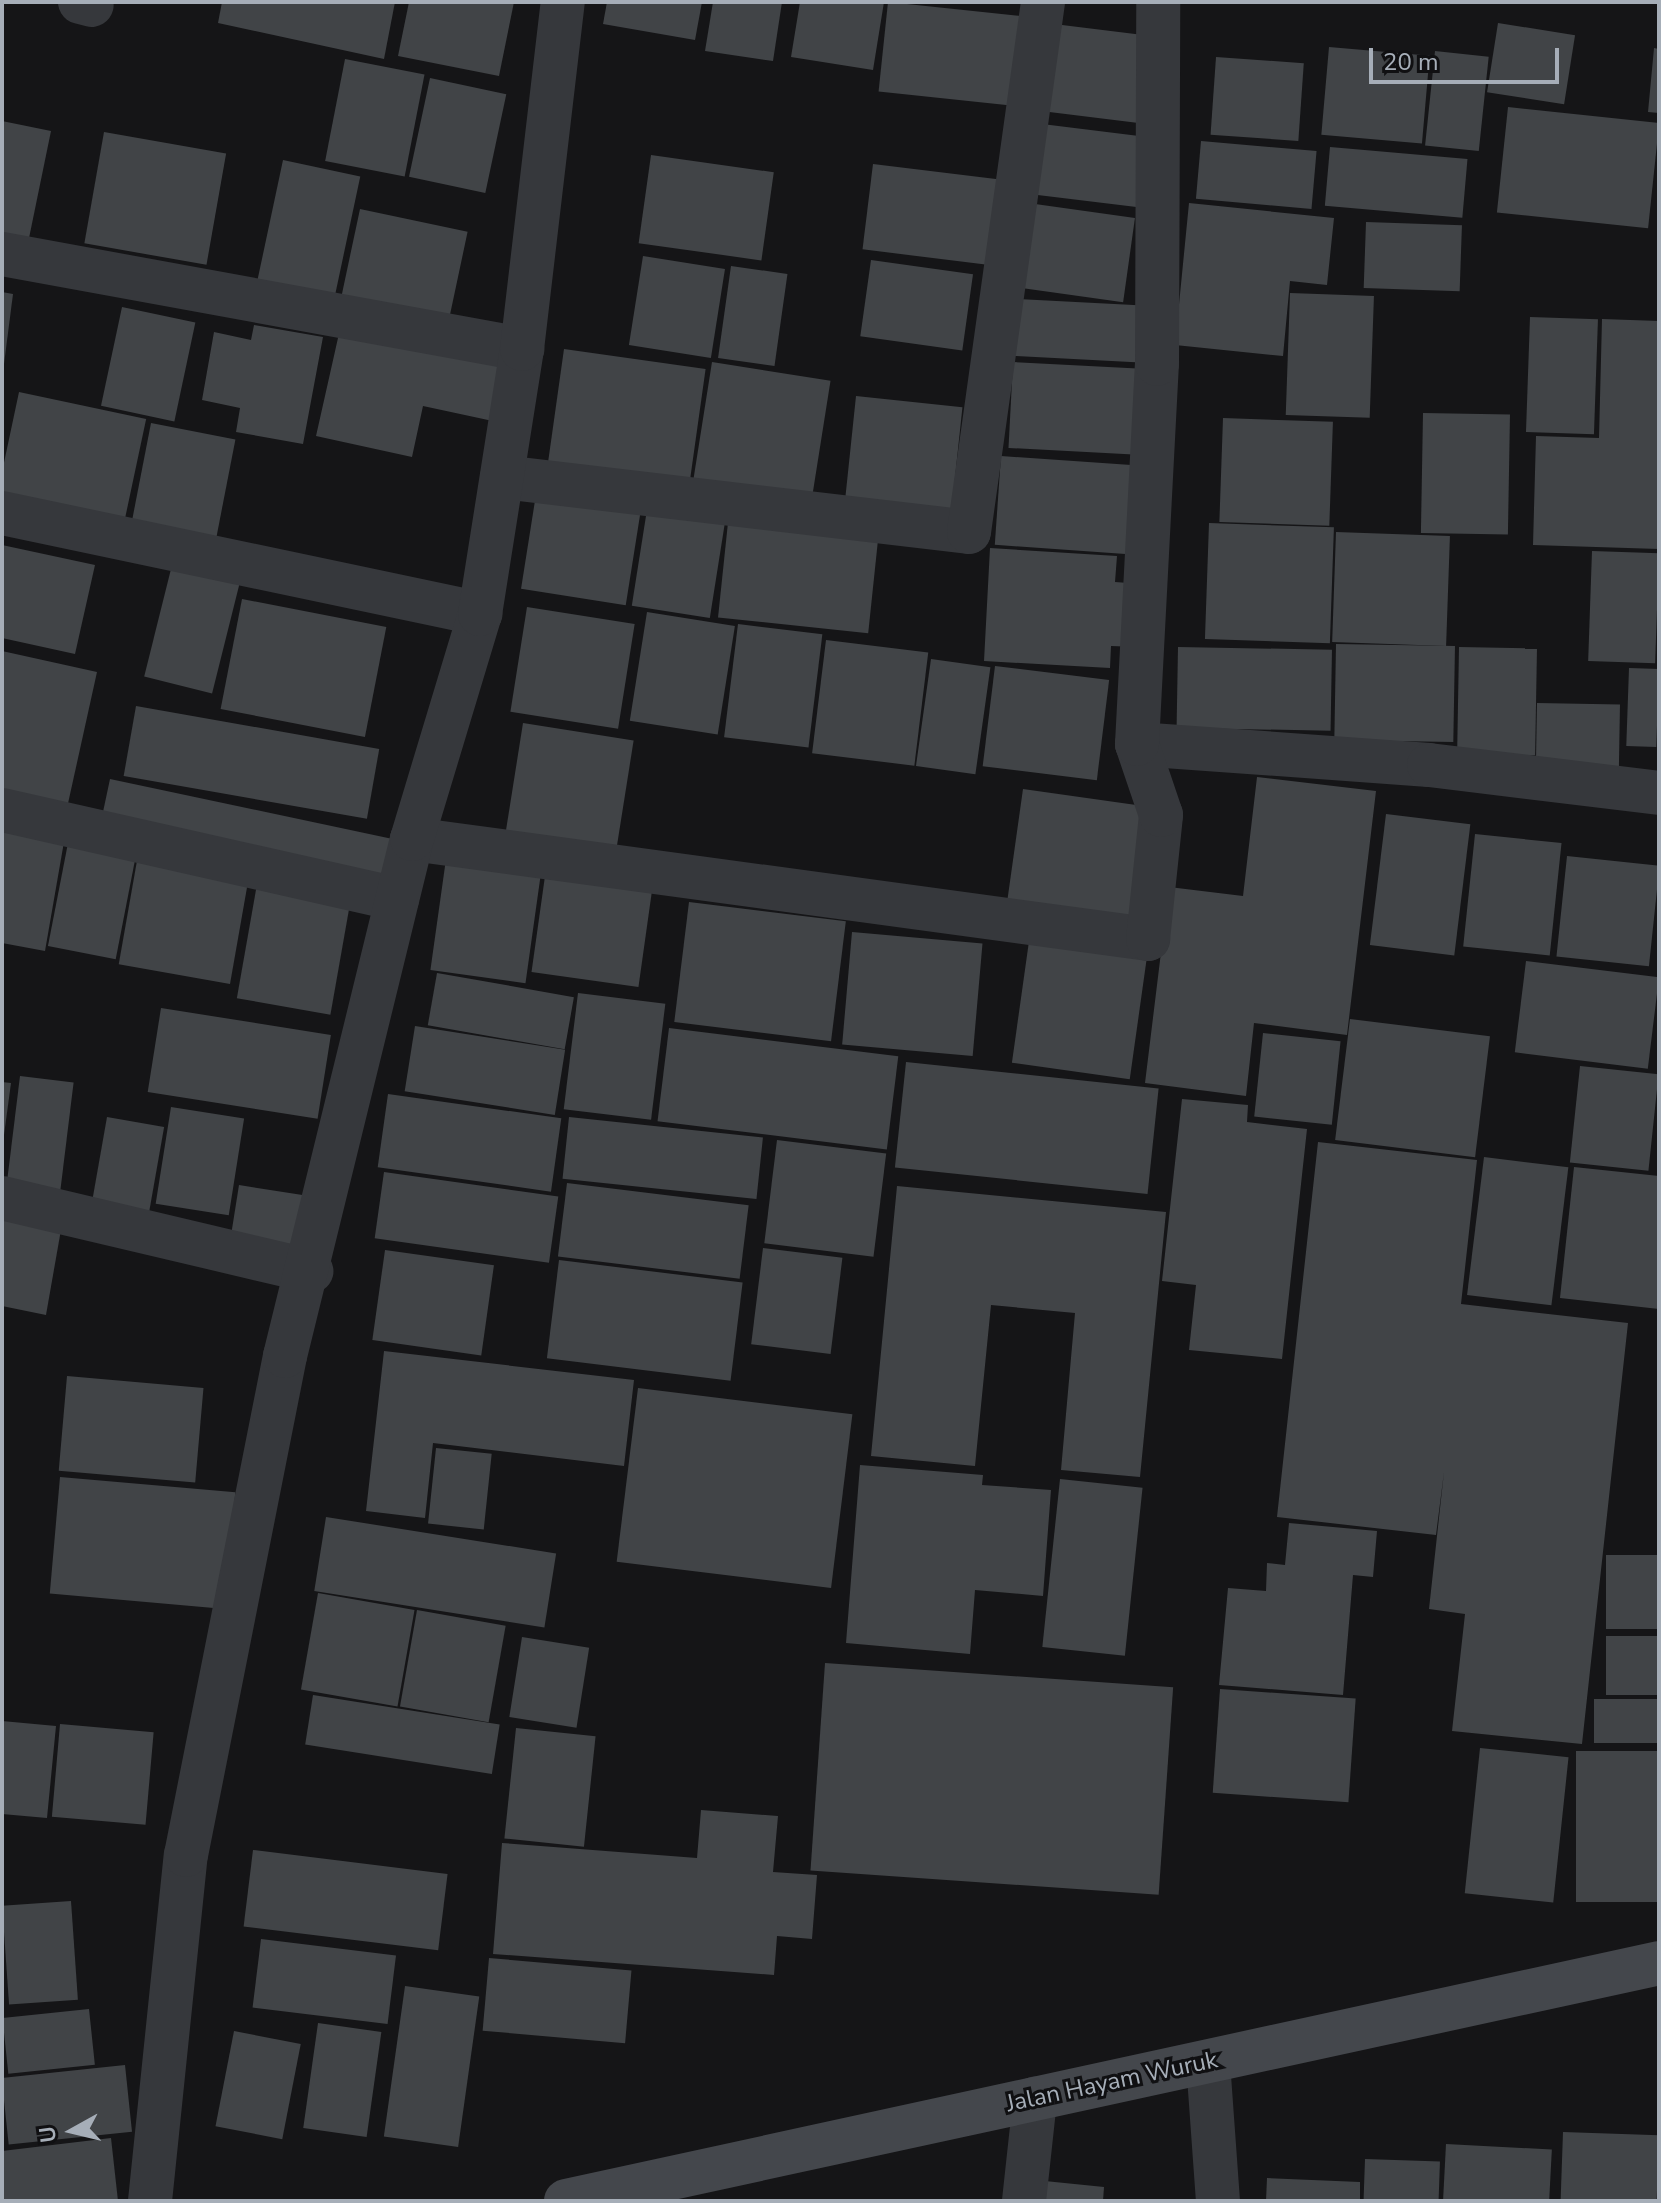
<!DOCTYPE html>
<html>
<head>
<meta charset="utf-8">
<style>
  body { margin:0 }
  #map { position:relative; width:1661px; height:2203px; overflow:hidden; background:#151517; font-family:"Nunito Sans",sans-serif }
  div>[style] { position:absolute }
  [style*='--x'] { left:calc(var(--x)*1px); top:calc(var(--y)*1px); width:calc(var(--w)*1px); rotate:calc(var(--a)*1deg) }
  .building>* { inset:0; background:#414447; transform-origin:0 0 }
  .minor>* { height:44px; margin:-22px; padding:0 22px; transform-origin:22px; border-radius:22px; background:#36383c }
  .secondary>* { height:44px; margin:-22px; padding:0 22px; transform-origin:22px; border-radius:22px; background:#44474c }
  span { translate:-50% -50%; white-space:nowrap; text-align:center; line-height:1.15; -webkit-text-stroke:6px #101012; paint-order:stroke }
  .street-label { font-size:24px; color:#a6aeb8 }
  .frame { position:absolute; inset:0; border:4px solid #a6aeb8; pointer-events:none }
  .north { position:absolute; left:32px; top:2091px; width:80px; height:80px; -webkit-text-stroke:6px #101012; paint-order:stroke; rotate:262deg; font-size:22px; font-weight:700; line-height:32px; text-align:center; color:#a6aeb8 }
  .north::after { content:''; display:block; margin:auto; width:28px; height:36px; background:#a6aeb8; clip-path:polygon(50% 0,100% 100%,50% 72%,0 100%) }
  .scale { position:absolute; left:1369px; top:48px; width:190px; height:36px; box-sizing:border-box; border:4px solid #a6aeb8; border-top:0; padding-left:10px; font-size:24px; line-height:28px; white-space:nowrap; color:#a6aeb8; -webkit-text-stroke:6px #101012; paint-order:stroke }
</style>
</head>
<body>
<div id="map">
  <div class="building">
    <i style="clip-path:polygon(222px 2px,395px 2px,384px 59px,218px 23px)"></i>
    <i style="clip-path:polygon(409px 2px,514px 2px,499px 76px,398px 56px)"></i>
    <i style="clip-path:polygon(607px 2px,702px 2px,695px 40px,603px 24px)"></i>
    <i style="clip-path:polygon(713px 2px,782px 2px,773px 61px,705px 51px)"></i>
    <i style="clip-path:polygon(800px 2px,884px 2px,873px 70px,791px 57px)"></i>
    <i style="left:888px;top:2px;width:147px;height:90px;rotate:6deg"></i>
    <i style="left:1498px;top:23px;width:78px;height:70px;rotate:9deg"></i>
    <i style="left:1054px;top:24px;width:98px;height:88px;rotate:7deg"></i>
    <i style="left:1329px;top:47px;width:101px;height:88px;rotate:5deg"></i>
    <i style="clip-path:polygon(1654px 48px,1659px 49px,1659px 113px,1648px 112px)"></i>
    <i style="left:1435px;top:51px;width:54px;height:95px;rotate:6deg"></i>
    <i style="left:1216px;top:57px;width:88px;height:78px;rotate:4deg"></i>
    <i style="left:345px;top:59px;width:81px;height:104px;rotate:11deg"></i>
    <i style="left:430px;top:78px;width:78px;height:101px;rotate:12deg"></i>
    <i style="left:1508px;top:107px;width:152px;height:106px;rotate:6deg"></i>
    <i style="clip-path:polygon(2px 121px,51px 131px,28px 243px,2px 237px)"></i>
    <i style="left:1034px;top:123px;width:116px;height:71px;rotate:7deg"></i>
    <i style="left:104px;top:132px;width:124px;height:113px;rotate:10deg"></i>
    <i style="left:1201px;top:141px;width:116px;height:58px;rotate:5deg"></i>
    <i style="left:1330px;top:147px;width:138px;height:59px;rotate:5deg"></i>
    <i style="left:651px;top:155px;width:124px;height:89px;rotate:8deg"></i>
    <i style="left:283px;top:160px;width:79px;height:126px;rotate:12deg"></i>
    <i style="left:873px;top:164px;width:132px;height:86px;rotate:7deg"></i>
    <i style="left:1028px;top:203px;width:108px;height:85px;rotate:8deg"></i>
    <i style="clip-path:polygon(1189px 203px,1334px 218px,1327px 285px,1290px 281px,1283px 356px,1175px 345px)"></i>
    <i style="left:360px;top:209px;width:110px;height:95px;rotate:12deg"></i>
    <i style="left:1366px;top:222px;width:96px;height:66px;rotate:2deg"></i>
    <i style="left:643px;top:256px;width:83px;height:90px;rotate:9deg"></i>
    <i style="left:871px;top:260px;width:103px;height:77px;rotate:8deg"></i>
    <i style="left:731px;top:266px;width:57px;height:93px;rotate:8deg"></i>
    <i style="clip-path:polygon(2px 292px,13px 294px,4px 364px,2px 363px)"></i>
    <i style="left:1290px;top:293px;width:84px;height:122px;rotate:2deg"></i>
    <i style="left:1018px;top:299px;width:135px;height:57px;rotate:3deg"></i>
    <i style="left:122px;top:307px;width:75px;height:101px;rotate:12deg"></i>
    <i style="left:1530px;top:317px;width:68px;height:115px;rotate:2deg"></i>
    <i style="clip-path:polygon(1602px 319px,1659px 321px,1659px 549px,1533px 545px,1536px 436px,1599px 438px)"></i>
    <i style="clip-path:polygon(254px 325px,323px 337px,303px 444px,236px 432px,240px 408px,202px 400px,214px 332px,251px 340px)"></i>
    <i style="clip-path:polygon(340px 329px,513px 366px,502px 423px,423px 406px,412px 457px,316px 436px)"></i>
    <i style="left:564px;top:349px;width:143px;height:117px;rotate:8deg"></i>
    <i style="left:712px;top:362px;width:120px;height:126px;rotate:9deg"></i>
    <i style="left:1013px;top:362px;width:139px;height:86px;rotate:3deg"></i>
    <i style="left:19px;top:392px;width:130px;height:106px;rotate:12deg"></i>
    <i style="left:856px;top:396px;width:107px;height:113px;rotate:6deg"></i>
    <i style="left:1423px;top:413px;width:87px;height:120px;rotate:1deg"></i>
    <i style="left:1223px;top:418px;width:110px;height:104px;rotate:2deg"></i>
    <i style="left:151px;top:423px;width:86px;height:109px;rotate:11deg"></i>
    <i style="left:1001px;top:456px;width:145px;height:89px;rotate:4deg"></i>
    <i style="left:537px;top:488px;width:106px;height:102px;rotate:9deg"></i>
    <i style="left:649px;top:497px;width:79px;height:110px;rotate:9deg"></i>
    <i style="left:729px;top:513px;width:151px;height:105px;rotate:6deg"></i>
    <i style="left:1209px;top:523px;width:125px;height:116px;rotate:2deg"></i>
    <i style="left:1336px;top:532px;width:114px;height:110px;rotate:2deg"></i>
    <i style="clip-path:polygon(2px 545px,95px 565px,75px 654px,2px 638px)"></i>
    <i style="clip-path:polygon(990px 548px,1117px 556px,1115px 582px,1142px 584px,1138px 647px,1111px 646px,1110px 668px,984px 661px)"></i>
    <i style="left:1592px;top:551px;width:67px;height:110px;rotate:2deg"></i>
    <i style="left:172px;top:565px;width:70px;height:115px;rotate:14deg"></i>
    <i style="left:242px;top:599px;width:147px;height:112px;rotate:11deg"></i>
    <i style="left:527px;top:607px;width:109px;height:106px;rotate:9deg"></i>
    <i style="left:647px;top:612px;width:89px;height:110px;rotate:9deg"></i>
    <i style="left:738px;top:624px;width:85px;height:114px;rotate:7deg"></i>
    <i style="left:826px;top:640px;width:103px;height:114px;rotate:7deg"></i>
    <i style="left:1336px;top:644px;width:119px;height:96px;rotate:1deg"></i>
    <i style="left:1178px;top:647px;width:154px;height:81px;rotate:1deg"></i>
    <i style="left:1459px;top:647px;width:78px;height:107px;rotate:1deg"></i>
    <i style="clip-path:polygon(2px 651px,97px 672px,67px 808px,2px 794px)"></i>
    <i style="left:931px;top:659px;width:60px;height:108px;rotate:8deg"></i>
    <i style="left:995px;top:666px;width:115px;height:101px;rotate:7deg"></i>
    <i style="left:1629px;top:668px;width:30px;height:78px;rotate:2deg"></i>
    <i style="left:1537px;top:703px;width:83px;height:62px;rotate:1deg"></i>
    <i style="left:136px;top:706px;width:247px;height:71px;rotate:10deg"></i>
    <i style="left:523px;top:723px;width:112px;height:116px;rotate:9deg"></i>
    <i style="clip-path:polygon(1257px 777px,1376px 791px,1347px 1035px,1254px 1023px,1246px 1096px,1145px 1083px,1169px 887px,1243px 896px)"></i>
    <i style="left:110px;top:779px;width:289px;height:49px;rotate:12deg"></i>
    <i style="left:1023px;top:789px;width:125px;height:121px;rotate:8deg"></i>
    <i style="left:1386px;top:814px;width:85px;height:132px;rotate:7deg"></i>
    <i style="clip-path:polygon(2px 825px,65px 836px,45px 951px,2px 943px)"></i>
    <i style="left:1475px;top:834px;width:87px;height:113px;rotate:6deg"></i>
    <i style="left:68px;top:843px;width:69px;height:105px;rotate:11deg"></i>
    <i style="left:138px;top:855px;width:113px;height:111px;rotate:10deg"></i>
    <i style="left:1567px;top:856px;width:93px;height:101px;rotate:6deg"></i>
    <i style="left:446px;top:859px;width:96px;height:112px;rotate:8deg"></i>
    <i style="left:545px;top:876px;width:108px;height:97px;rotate:8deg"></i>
    <i style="left:257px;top:884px;width:95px;height:116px;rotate:10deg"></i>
    <i style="left:689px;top:902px;width:158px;height:121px;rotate:7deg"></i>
    <i style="left:852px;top:932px;width:131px;height:113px;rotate:5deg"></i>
    <i style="left:1030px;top:934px;width:119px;height:130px;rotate:8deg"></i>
    <i style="left:1526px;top:961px;width:134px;height:92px;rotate:7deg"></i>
    <i style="left:437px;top:973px;width:139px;height:53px;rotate:10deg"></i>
    <i style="left:578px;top:993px;width:88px;height:117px;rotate:7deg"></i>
    <i style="left:161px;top:1008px;width:172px;height:85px;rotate:9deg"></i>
    <i style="left:1350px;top:1019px;width:141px;height:122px;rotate:7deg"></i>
    <i style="left:415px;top:1026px;width:152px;height:66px;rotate:9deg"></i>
    <i style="left:669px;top:1028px;width:231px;height:94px;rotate:7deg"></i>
    <i style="left:1263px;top:1033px;width:78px;height:84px;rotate:6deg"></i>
    <i style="left:906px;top:1062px;width:254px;height:106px;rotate:6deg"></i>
    <i style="left:1580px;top:1066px;width:79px;height:97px;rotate:6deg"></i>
    <i style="left:20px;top:1076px;width:54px;height:108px;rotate:7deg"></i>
    <i style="clip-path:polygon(2px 1082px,11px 1083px,4px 1135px,2px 1134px)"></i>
    <i style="left:388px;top:1094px;width:175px;height:74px;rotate:8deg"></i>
    <i style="clip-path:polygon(1182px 1099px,1248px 1105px,1247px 1122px,1307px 1129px,1282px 1359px,1189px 1350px,1196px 1285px,1162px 1281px)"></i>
    <i style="left:171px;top:1107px;width:74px;height:98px;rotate:9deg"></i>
    <i style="left:107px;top:1117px;width:58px;height:100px;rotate:10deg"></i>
    <i style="left:569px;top:1117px;width:195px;height:62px;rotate:6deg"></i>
    <i style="left:777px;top:1140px;width:110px;height:104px;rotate:7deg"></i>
    <i style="clip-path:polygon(1318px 1142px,1477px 1160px,1461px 1304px,1628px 1323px,1582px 1744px,1452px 1731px,1465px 1614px,1429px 1609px,1444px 1472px,1436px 1535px,1277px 1517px)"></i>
    <i style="left:1484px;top:1157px;width:85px;height:139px;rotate:7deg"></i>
    <i style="clip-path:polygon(1574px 1167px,1659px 1176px,1659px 1309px,1560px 1298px)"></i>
    <i style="left:384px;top:1172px;width:176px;height:67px;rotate:8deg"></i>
    <i style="left:567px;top:1183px;width:183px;height:74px;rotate:7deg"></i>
    <i style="left:239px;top:1185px;width:79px;height:56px;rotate:9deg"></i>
    <i style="clip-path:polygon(897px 1186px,1166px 1212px,1140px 1477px,1061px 1470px,1075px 1313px,991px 1305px,975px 1466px,871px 1456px)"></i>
    <i style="clip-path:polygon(2px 1213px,62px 1224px,46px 1315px,2px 1306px)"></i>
    <i style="left:763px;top:1248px;width:80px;height:97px;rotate:7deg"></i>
    <i style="left:385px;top:1250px;width:110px;height:91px;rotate:8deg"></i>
    <i style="left:559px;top:1260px;width:185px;height:99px;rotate:7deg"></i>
    <i style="clip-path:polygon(384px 1351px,634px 1380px,624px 1466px,433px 1443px,425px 1518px,366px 1511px)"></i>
    <i style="left:67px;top:1376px;width:137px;height:95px;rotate:5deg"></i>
    <i style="left:638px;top:1388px;width:216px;height:175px;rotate:7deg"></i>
    <i style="left:436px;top:1448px;width:56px;height:76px;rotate:6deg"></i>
    <i style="clip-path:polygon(860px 1465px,983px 1475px,982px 1485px,1051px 1490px,1043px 1596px,975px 1590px,970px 1654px,846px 1643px)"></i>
    <i style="left:60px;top:1477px;width:176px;height:117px;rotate:5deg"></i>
    <i style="left:1060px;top:1479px;width:83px;height:169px;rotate:6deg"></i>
    <i style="left:326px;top:1517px;width:233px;height:75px;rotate:9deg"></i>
    <i style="clip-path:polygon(1289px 1523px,1377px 1531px,1373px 1577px,1353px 1575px,1343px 1695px,1219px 1685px,1228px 1588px,1266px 1591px,1267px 1563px,1285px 1565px)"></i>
    <i style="left:1659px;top:1555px;width:74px;height:53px;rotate:90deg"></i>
    <i style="left:318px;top:1593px;width:98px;height:98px;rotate:10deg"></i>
    <i style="left:417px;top:1610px;width:90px;height:98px;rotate:10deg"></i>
    <i style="left:1659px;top:1636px;width:59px;height:53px;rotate:90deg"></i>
    <i style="left:522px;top:1637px;width:68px;height:81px;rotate:9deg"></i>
    <i style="left:825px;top:1663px;width:349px;height:208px;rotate:4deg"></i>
    <i style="left:1220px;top:1689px;width:136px;height:104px;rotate:4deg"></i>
    <i style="left:313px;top:1695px;width:189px;height:50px;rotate:9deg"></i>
    <i style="left:1659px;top:1699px;width:44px;height:65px;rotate:90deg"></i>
    <i style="clip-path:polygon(2px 1721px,56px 1726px,47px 1818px,2px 1814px)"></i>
    <i style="left:60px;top:1724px;width:94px;height:93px;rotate:5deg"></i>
    <i style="left:516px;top:1728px;width:80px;height:111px;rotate:6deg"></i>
    <i style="left:1480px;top:1748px;width:89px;height:146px;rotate:6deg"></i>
    <i style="left:1659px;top:1751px;width:151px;height:83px;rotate:90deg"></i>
    <i style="clip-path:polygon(701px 1810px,778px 1816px,773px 1872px,817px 1875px,812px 1939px,777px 1936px,774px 1975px,493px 1954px,502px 1843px,697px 1858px)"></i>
    <i style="left:253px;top:1850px;width:196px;height:77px;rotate:7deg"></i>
    <i style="left:71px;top:1901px;width:99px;height:69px;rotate:86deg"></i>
    <i style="left:261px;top:1939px;width:136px;height:69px;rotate:7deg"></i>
    <i style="left:489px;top:1958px;width:143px;height:73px;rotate:5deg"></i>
    <i style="left:405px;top:1986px;width:75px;height:152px;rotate:8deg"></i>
    <i style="left:89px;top:2009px;width:56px;height:87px;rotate:84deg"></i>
    <i style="left:318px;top:2023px;width:64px;height:106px;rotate:8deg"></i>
    <i style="left:234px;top:2031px;width:68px;height:97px;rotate:11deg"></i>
    <i style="left:125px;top:2065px;width:67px;height:124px;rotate:84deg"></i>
    <i style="left:1563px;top:2132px;width:96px;height:69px;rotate:2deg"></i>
    <i style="clip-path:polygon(111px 2138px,118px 2201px,2px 2201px,2px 2151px)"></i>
    <i style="left:1446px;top:2144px;width:106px;height:57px;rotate:3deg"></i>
    <i style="left:1365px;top:2159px;width:75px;height:42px;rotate:2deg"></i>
    <i style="clip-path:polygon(1267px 2178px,1360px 2182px,1360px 2201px,1266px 2201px)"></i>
    <i style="clip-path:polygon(1035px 2180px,1104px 2187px,1103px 2201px,1033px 2201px)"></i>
  </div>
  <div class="minor">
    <i style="--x:80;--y:2;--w:12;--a:14"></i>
    <i style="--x:2;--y:254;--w:529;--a:10.35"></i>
    <i style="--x:502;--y:477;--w:470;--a:6.7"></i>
    <i style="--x:969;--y:532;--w:535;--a:-82.05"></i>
    <i style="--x:2;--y:513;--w:489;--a:11.9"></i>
    <i style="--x:1137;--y:744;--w:293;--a:4.1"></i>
    <i style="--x:1429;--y:765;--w:232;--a:6.9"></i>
    <i style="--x:2;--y:810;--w:405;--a:12.7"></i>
    <i style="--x:412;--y:839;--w:743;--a:7.74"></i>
    <i style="--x:1148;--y:939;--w:125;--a:-84"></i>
    <i style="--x:1161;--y:815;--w:75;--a:-108.7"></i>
    <i style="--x:1137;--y:744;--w:381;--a:-87"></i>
    <i style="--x:1157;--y:364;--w:362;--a:-89.8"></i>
    <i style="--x:2;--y:1198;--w:318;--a:13.3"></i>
    <i style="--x:1208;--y:2062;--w:139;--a:85.9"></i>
    <i style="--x:150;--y:2201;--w:348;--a:-84.1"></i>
    <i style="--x:186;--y:1855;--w:509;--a:-78.78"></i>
    <i style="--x:285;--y:1356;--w:532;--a:-76.2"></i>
    <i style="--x:412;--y:839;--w:235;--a:-73.2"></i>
    <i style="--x:480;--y:614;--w:268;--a:-81"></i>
    <i style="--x:522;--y:349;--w:349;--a:-83.3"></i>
    <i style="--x:1024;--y:2201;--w:103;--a:-83.8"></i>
  </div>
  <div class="secondary">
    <i style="--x:566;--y:2201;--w:1119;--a:-12.28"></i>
  </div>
  <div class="street-label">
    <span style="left:1112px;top:2082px;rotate:-12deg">Jalan Hayam Wuruk</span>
  </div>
  <div class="frame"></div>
  <div class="north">U</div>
  <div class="scale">20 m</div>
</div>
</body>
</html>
